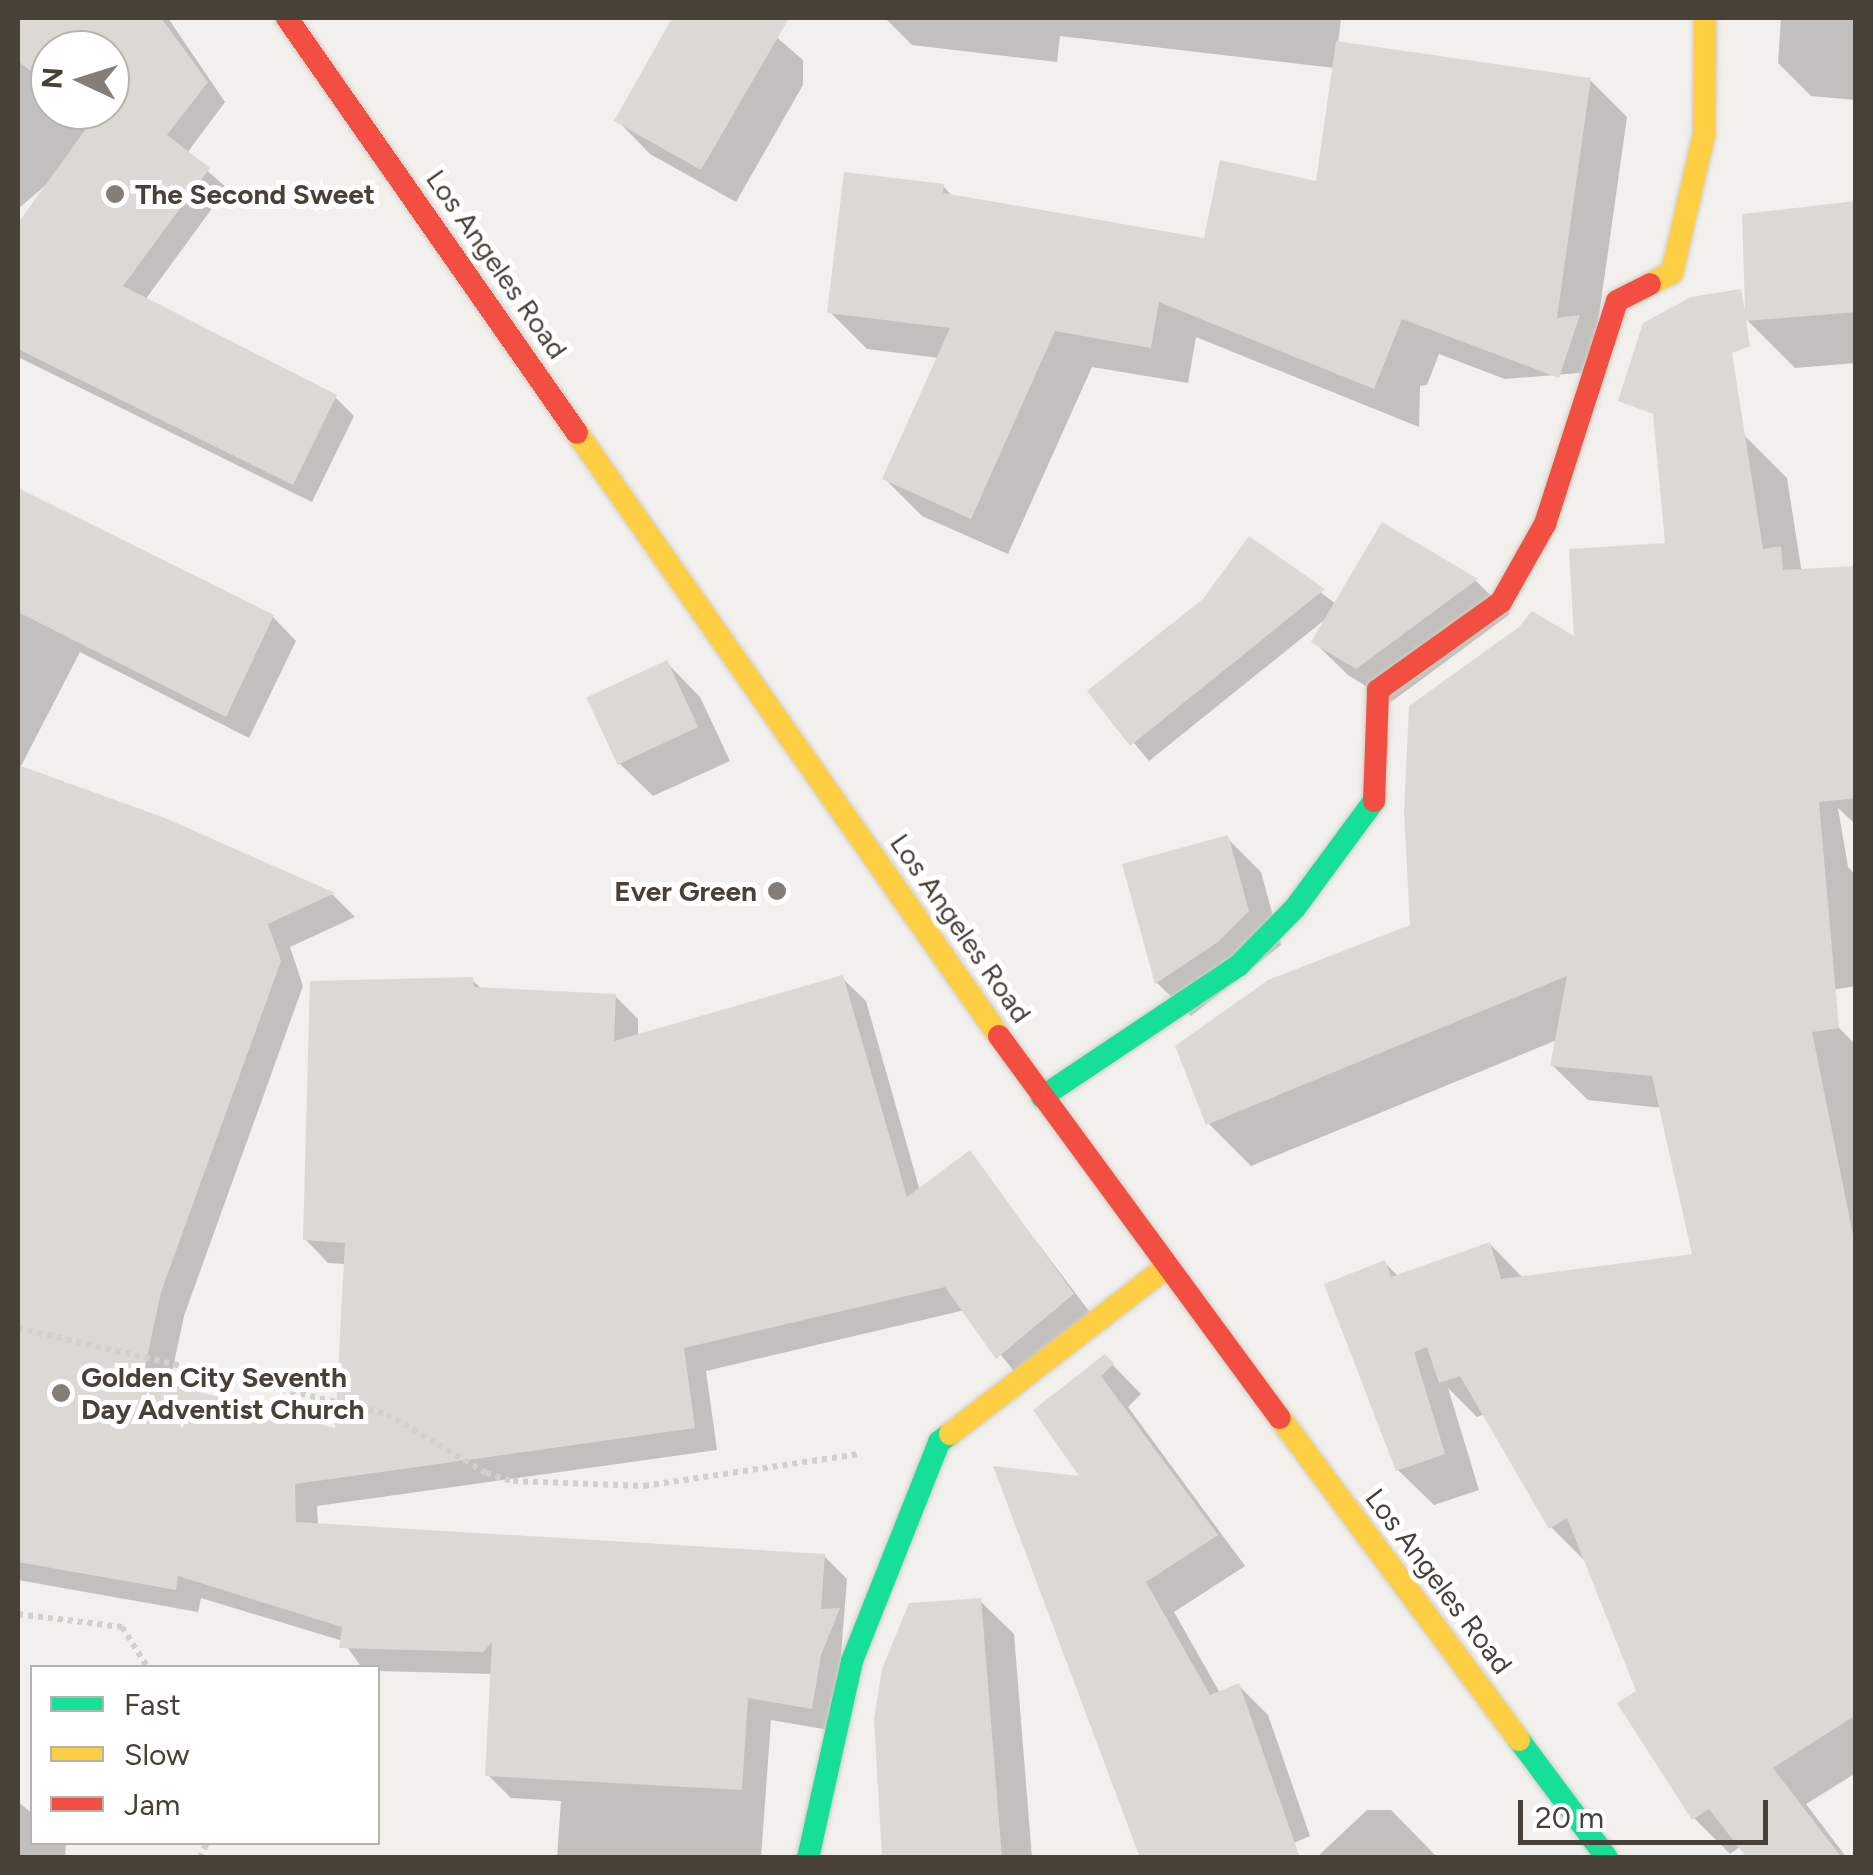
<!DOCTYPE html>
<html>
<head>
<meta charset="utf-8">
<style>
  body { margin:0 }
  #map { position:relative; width:1873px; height:1875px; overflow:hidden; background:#f2f0ec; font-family:Figtree,sans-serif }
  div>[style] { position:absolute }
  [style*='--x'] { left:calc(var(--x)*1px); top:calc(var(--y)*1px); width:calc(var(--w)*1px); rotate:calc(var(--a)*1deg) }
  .shadow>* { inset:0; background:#0003 }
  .building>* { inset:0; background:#dcd9d4; transform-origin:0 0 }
  .path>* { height:6px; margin-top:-3px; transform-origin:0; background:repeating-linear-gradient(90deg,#d2d0cb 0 5px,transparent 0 10px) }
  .roads { filter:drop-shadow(0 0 2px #d0cdc3) drop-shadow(0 0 2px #d0cdc3) }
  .fast>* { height:22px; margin:-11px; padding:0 11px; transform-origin:11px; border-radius:11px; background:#16e098 }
  .slow>* { height:22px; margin:-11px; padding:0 11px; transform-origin:11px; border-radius:11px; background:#ffcf43 }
  .jam>* { height:22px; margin:-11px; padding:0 11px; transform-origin:11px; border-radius:11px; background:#f24e42 }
  .dots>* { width:28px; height:28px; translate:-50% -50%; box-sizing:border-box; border:5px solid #fff; border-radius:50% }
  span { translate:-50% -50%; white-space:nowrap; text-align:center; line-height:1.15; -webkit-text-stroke:10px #fff; paint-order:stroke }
  .poi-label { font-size:28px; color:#484138; font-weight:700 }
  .left { translate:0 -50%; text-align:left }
  .right { translate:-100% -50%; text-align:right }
  .street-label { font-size:28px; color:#484138 }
  .frame { position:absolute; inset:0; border:20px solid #484138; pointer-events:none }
  .legend { position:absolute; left:30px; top:1665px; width:350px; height:180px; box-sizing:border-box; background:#fff; border:2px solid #b6b3af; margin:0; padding:12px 18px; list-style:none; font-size:30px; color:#484138 }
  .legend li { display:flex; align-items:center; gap:20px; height:50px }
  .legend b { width:50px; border:2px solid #b6b3af }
  .north { position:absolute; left:30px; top:30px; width:100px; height:100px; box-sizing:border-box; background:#fff; border:2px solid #b6b3af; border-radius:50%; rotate:274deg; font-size:28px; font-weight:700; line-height:40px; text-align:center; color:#484138 }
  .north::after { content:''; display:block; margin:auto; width:35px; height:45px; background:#847e77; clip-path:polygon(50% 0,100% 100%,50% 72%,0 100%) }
  .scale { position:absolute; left:1518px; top:1800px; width:250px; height:45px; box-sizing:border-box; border:5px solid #484138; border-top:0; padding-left:12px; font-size:30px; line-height:35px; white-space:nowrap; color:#484138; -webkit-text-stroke:8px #fff; paint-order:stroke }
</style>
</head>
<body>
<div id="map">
  <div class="shadow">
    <i style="clip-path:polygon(evenodd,18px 18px,168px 18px,225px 102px,187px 153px,227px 188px,145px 300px,335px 397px,354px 416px,312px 502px,18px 357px,18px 245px,69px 165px,18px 209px,18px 18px,50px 50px,110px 50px,110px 110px,50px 110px,50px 50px)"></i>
    <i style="clip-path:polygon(675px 18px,754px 18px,803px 60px,803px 85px,736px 202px,650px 154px,617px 120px)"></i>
    <i style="clip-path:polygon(885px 18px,1341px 18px,1338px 44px,1590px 80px,1627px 117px,1591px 372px,1505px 379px,1439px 354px,1427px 385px,1420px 386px,1419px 427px,1196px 337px,1188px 383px,1092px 367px,1008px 554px,922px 516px,885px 479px,939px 358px,867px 349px,830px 312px,943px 186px,954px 198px,1206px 241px,1318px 184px,1335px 68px,1060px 36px,1057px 62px,912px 45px)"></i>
    <i style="clip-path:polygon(1781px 18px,1856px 18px,1856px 100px,1811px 96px,1778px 63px)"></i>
    <i style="clip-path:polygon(1856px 203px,1856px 363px,1795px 368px,1747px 320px)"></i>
    <i style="clip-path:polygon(1744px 435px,1787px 478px,1832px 766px,1856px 537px,1856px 825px,1838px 808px,1848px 867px,1856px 875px,1856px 986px,1688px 1014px,1838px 1027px,1856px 1045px,1856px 1773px,1806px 1804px,1847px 1858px,1750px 1858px,1741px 1846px,1730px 1854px,1694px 1818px,1588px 1564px,1551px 1527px,1485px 1414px,1477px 1417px,1448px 1388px,1479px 1490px,1434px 1505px,1398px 1470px,1385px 1263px,1399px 1277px,1490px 1244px,1524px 1279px,1695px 1256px,1662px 1108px,1588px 1100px,1552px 1065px,1557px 1040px,1251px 1166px,1209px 1124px,1413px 927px,1577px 640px,1668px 546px)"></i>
    <i style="clip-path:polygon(18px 490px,273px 617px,296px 641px,249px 738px,80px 652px,20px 768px,164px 821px,333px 895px,355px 917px,290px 947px,303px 986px,184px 1316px,169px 1386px,338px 1431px,346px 1264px,328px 1263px,305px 1239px,472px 980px,483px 990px,615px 996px,638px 1019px,638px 1037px,842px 978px,866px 1001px,920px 1191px,970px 1154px,1095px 1319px,1021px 1380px,965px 1310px,706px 1371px,717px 1450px,317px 1506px,318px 1526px,824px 1556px,847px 1579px,835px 1731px,771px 1720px,761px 1858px,557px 1858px,561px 1801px,511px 1798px,488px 1775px,493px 1674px,378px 1671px,362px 1668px,343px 1641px,201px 1598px,198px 1612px,18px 1580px,18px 1422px,86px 1039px,35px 1027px,18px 1085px)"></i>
    <i style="clip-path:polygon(1382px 526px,1476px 581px,1510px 614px,1391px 702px,1348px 675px,1314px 642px,1328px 617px,1149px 761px,1091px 691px,1205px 601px,1250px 539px,1336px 604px)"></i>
    <i style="clip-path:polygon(667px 663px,700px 697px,730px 761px,653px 796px,619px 763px)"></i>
    <i style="clip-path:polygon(1227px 838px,1261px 872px,1281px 945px,1191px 1016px,1157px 983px,1125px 866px)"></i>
    <i style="clip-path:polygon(1105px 1357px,1141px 1394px,1128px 1407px,1245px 1566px,1174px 1612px,1220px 1693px,1239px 1686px,1268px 1715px,1310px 1836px,1260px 1858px,1085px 1479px,1036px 1410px)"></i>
    <i style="clip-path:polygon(980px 1601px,1014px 1634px,1032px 1858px,884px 1858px)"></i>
    <i style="clip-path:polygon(18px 1802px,32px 1813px,32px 1842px,66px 1842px,65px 1858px,18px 1858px)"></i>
    <i style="clip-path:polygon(1367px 1810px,1391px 1810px,1438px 1858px,1316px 1858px)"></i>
  </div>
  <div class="building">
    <i style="clip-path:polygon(18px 18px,161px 18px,208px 82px,167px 135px,210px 168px,123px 286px,337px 395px,293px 485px,18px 349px,18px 223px,93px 119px,81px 110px,110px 110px,110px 50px,50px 50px,50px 86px,18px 61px)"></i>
    <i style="clip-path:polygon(672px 18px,789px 18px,701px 170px,614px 121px)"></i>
    <i style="clip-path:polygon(1336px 41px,1591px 78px,1557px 318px,1580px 315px,1559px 378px,1402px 319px,1374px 389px,1159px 302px,1151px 348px,1055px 331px,971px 519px,882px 479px,950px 328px,827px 313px,844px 172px,944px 184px,943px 193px,1204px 238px,1220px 160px,1316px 181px)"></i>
    <i style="clip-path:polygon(1856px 201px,1856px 312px,1746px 321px,1750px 346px,1732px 353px,1763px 549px,1781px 546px,1783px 570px,1856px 566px,1856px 798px,1819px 802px,1839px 1028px,1812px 1032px,1856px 1250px,1856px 1715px,1773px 1768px,1842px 1858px,1747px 1858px,1709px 1809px,1692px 1820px,1617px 1703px,1636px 1691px,1567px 1518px,1549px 1529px,1460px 1376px,1439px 1383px,1427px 1347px,1414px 1352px,1445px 1454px,1396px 1471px,1324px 1284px,1385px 1260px,1391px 1277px,1490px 1242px,1501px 1279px,1692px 1254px,1652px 1076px,1550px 1066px,1567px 976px,1206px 1125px,1175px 1046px,1268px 980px,1410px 925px,1404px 813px,1409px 706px,1519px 627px,1532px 611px,1574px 636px,1569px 549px,1665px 543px,1653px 414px,1618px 401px,1643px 323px,1691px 297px,1741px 289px,1745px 311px,1742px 214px)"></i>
    <i style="clip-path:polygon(18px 488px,274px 615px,226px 717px,18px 612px)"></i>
    <i style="clip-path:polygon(1382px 522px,1478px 579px,1356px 669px,1311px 642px)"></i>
    <i style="clip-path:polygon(1249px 536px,1325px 589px,1130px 746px,1087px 691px,1203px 599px)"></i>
    <i style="left:667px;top:660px;width:74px;height:89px;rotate:65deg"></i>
    <i style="clip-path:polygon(18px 765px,165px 818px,335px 893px,268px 924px,281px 961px,161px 1292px,143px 1377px,335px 1428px,345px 1243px,303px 1240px,310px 981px,473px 977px,474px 987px,616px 994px,614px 1041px,843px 975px,907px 1197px,970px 1150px,1074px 1294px,996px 1359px,945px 1287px,684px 1348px,695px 1428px,295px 1484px,296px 1522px,825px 1554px,821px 1609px,840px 1608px,821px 1655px,812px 1709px,748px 1698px,742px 1790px,485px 1776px,492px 1642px,483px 1652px,339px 1648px,342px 1627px,178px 1576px,176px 1590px,18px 1562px)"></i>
    <i style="clip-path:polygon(1228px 835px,1249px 911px,1218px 942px,1155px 984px,1122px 864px)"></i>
    <i style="clip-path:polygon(1105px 1354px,1114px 1363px,1101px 1376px,1218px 1535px,1146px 1582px,1210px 1695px,1239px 1683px,1300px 1858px,1140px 1858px,993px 1466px,1079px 1476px,1033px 1410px)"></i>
    <i style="clip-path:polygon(981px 1598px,1002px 1858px,882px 1858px,874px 1719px,882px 1669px,909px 1603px)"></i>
  </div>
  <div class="path">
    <i style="--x:18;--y:1328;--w:379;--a:13.1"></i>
    <i style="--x:387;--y:1414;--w:115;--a:30.8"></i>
    <i style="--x:486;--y:1473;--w:28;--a:17"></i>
    <i style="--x:513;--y:1481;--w:131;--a:2.2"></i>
    <i style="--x:644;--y:1486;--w:217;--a:-8.5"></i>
    <i style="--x:18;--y:1614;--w:105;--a:7.1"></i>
    <i style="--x:122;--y:1627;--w:49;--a:57.6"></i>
    <i style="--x:200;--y:1858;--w:17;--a:-66"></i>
  </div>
  <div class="roads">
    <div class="fast">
      <i style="--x:1042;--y:1097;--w:236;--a:-33.8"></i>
      <i style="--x:1238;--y:966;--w:81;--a:-45.5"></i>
      <i style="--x:1295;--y:908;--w:133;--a:-53.6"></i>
      <i style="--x:1519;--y:1740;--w:147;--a:53.3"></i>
      <i style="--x:808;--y:1858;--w:202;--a:-77.4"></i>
      <i style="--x:852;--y:1661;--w:236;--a:-68.3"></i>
      <i style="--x:939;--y:1442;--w:14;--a:-36"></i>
    </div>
    <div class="slow">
      <i style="--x:1650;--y:284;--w:25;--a:-27"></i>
      <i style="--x:1672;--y:273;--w:143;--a:-77"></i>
      <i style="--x:1704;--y:134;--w:116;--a:-89.5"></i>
      <i style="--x:577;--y:433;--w:736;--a:55.01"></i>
      <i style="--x:1280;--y:1418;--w:401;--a:53.4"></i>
      <i style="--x:950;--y:1434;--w:274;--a:-37.6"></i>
    </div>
    <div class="jam">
      <i style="--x:287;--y:18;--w:506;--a:55.05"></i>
      <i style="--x:1374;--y:801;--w:111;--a:-87.9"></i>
      <i style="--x:1378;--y:690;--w:151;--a:-35.6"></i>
      <i style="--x:1501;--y:602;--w:90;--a:-60.6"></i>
      <i style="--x:1545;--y:524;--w:234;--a:-72.1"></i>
      <i style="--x:1617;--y:301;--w:37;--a:-27"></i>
      <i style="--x:999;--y:1036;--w:474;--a:53.7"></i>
    </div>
  </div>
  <div class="dots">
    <i style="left:115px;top:194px;background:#847e77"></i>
    <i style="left:777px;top:891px;background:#847e77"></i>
    <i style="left:61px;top:1393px;background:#847e77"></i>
  </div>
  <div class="poi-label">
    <span class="left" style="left:135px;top:194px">The Second Sweet</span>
    <span class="right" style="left:757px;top:891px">Ever Green</span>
    <span class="left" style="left:81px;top:1393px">Golden City Seventh<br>Day Adventist Church</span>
  </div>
  <div class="street-label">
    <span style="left:497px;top:264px;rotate:55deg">Los Angeles Road</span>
    <span style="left:961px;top:928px;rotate:55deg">Los Angeles Road</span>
    <span style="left:1439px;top:1581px;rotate:53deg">Los Angeles Road</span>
  </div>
  <div class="frame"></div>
  <ul class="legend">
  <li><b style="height:12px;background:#16e098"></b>Fast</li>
  <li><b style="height:12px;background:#ffcf43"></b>Slow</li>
  <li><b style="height:12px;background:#f24e42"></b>Jam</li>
  </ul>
  <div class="north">N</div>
  <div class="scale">20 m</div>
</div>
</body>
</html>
